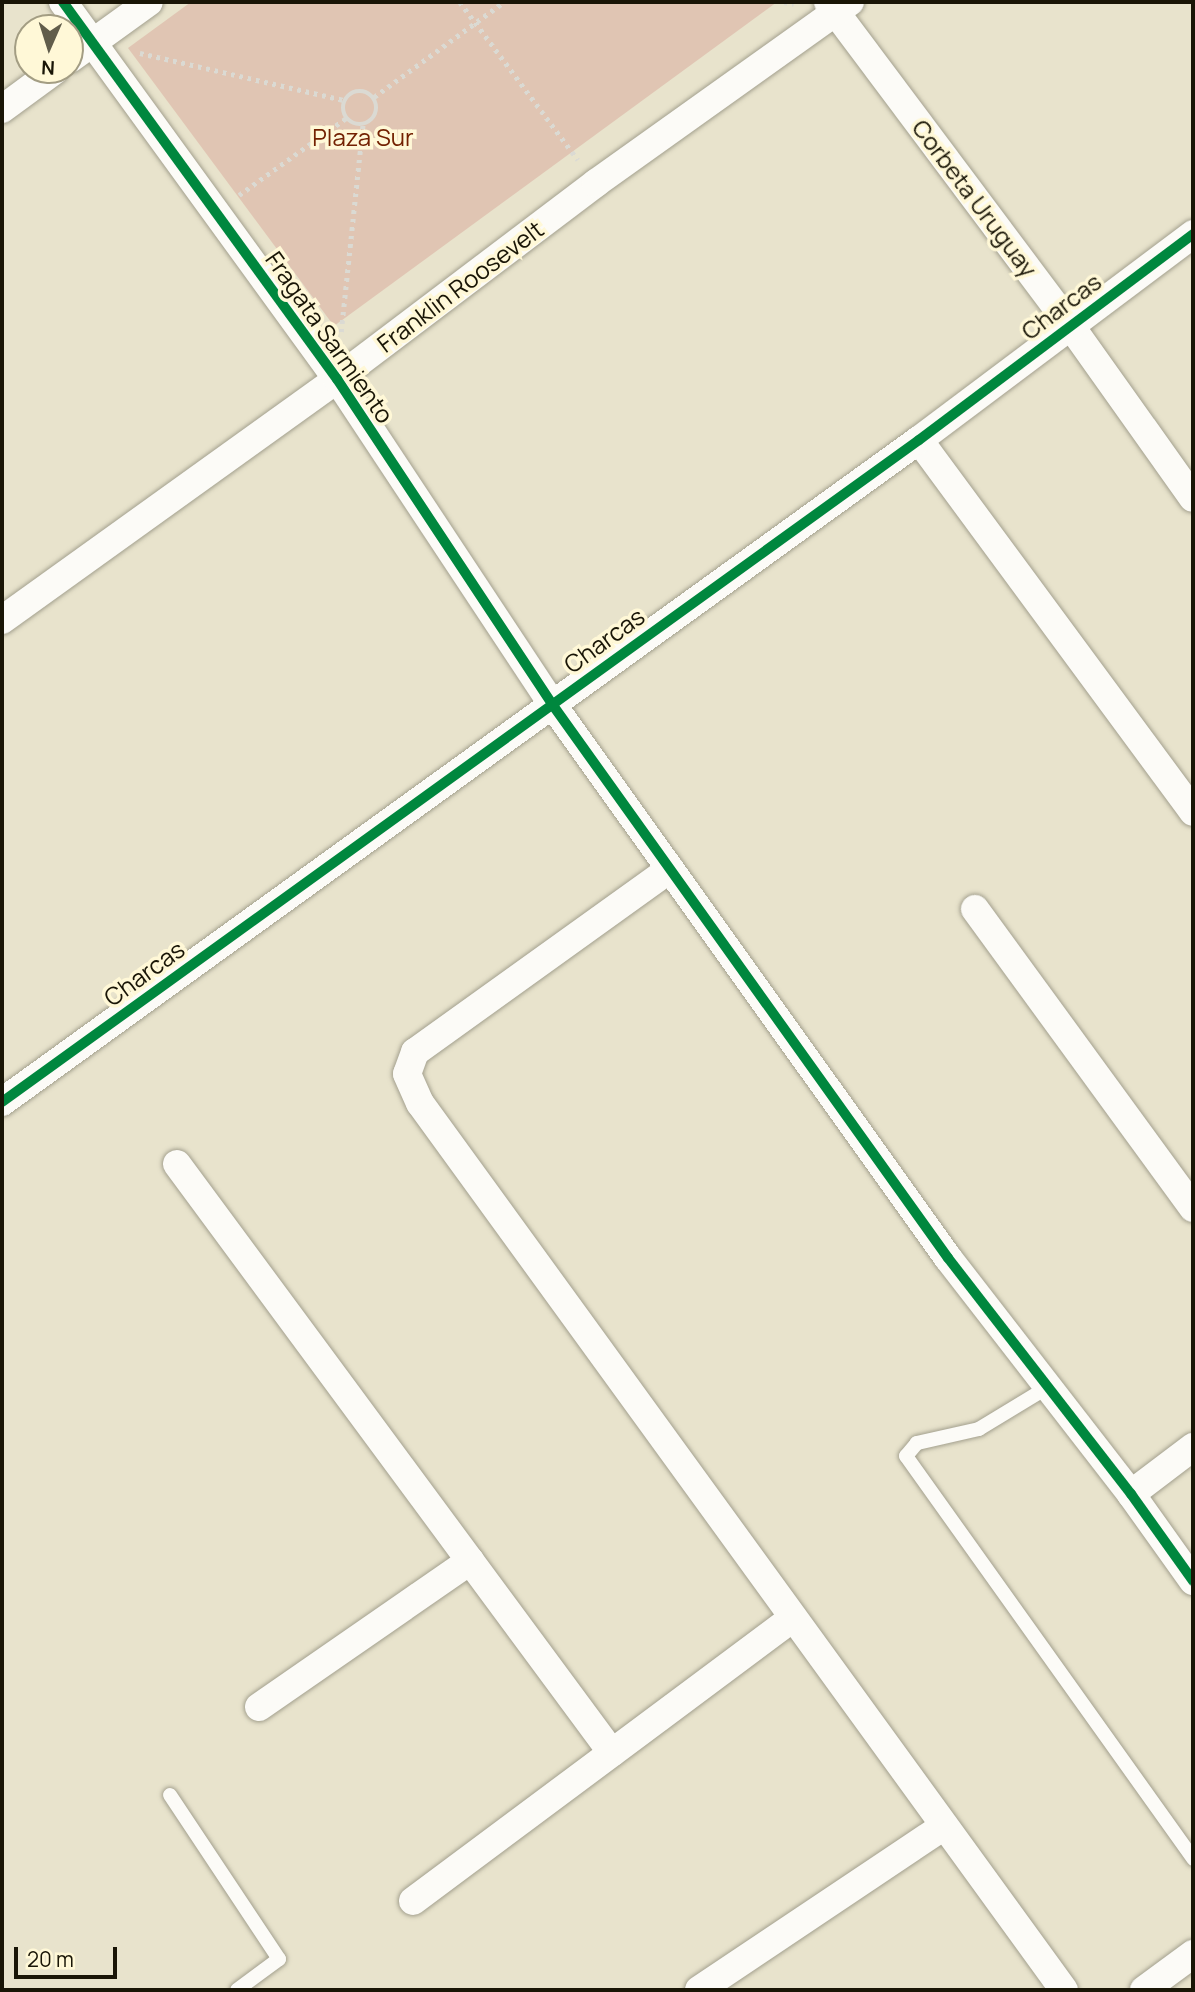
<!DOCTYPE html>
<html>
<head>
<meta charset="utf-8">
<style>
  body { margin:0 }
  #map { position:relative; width:1195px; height:1992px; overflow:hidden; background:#e8e3cc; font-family:Manrope,sans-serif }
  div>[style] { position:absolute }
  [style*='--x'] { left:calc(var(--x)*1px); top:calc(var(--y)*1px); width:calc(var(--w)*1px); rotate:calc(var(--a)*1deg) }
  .green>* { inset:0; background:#e0c5b3 }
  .path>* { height:4.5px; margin-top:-2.25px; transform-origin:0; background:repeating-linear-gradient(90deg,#dbdad3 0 3.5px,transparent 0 8.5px) }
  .path>.ring { margin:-2.25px; padding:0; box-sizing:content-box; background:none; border:4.5px solid #dbdad3; border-radius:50% }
  .roads { filter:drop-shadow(0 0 2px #a3a08e) drop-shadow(0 0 2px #a3a08e) }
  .service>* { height:14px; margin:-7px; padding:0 7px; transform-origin:7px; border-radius:7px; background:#fcfbf7 }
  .minor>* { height:28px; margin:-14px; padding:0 14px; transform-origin:14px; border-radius:14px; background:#fcfbf7 }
  .cycleway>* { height:10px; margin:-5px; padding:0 5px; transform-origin:5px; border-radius:5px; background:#00873e }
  span { translate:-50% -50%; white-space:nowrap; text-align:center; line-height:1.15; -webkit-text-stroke:7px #fff8d7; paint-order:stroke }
  .park-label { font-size:24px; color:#732102 }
  .street-label { font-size:24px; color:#191506 }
  .frame { position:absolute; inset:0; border:4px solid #191506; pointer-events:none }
  .north { position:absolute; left:14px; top:14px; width:70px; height:70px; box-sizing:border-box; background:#fff8d7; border:2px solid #a39d83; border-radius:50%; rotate:183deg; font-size:19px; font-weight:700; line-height:28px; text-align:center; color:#191506 }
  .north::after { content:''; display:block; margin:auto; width:24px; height:32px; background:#615d4b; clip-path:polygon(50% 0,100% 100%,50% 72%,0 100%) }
  .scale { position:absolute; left:14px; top:1947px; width:103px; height:32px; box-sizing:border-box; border:4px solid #191506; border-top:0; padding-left:9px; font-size:21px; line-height:24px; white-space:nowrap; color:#191506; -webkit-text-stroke:5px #fff8d7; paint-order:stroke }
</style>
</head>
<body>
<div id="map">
  <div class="green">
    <i style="clip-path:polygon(191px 2px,777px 2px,334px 326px,128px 48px)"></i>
  </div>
  <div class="path">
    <i style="--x:460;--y:2;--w:197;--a:53.2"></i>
    <i style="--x:784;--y:2;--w:10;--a:11"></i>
    <i style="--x:140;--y:53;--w:209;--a:13"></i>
    <i class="ring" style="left:343px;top:91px;width:29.5px;height:29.5px"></i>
    <i style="--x:374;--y:97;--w:161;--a:-36.2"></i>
    <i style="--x:239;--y:195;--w:132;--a:-35.7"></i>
    <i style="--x:341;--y:332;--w:209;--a:-84"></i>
  </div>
  <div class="roads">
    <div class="service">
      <i style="--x:1048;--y:1387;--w:81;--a:148.7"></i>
      <i style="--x:979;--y:1429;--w:64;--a:167.3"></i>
      <i style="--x:917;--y:1443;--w:17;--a:130"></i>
      <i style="--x:906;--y:1456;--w:495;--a:54.5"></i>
      <i style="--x:170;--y:1795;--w:197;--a:56.4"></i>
      <i style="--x:279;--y:1959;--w:52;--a:143.6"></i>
    </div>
    <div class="minor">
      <i style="--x:63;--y:2;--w:466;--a:54"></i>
      <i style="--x:337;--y:379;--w:390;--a:56.5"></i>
      <i style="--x:552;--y:704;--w:681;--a:54.44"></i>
      <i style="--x:948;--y:1258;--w:299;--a:52.2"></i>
      <i style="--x:1131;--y:1494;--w:107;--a:54.5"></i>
      <i style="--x:828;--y:2;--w:404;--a:53.2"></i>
      <i style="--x:1070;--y:325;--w:212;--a:54.6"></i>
      <i style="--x:70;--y:59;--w:97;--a:-35.8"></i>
      <i style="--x:2;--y:109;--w:66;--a:-36.3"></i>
      <i style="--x:919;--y:440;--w:462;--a:53.6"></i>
      <i style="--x:2;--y:620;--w:413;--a:-35.7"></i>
      <i style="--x:337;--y:379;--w:325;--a:-37.1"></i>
      <i style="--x:596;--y:183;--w:312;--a:-35.5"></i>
      <i style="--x:670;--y:869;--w:314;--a:144.3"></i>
      <i style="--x:415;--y:1052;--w:23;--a:110"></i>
      <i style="--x:407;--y:1074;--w:32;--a:66"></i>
      <i style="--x:420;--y:1103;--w:1096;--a:54.02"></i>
      <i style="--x:975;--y:909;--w:370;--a:53.9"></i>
      <i style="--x:2;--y:1102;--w:1131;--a:-35.83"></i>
      <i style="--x:919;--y:440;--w:343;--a:-36.9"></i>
      <i style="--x:177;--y:1164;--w:732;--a:53.55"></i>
      <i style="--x:1131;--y:1494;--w:78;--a:-37.2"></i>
      <i style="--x:259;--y:1707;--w:257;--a:-34.7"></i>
      <i style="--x:413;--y:1901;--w:474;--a:-36.7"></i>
      <i style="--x:699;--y:1990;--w:295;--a:-33.8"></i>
      <i style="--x:1144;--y:1990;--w:61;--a:-36.3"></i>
    </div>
  </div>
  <div class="cycleway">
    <i style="--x:63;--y:2;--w:466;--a:54"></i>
    <i style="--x:337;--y:379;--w:390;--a:56.5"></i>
    <i style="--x:552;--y:704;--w:681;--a:54.44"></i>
    <i style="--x:948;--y:1258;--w:299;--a:52.2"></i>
    <i style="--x:1131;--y:1494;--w:107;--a:54.5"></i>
    <i style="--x:2;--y:1102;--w:1131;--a:-35.83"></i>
    <i style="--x:919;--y:440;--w:343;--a:-36.9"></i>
  </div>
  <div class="park-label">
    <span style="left:363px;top:137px">Plaza Sur</span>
  </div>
  <div class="street-label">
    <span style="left:975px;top:198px;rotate:53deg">Corbeta Uruguay</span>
    <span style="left:460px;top:286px;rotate:-37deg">Franklin Roosevelt</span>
    <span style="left:1061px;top:306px;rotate:-37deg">Charcas</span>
    <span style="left:330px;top:337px;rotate:55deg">Fragata Sarmiento</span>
    <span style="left:604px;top:640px;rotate:-36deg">Charcas</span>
    <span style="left:144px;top:973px;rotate:-36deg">Charcas</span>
  </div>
  <div class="frame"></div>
  <div class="north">N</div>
  <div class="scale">20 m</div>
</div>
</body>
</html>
